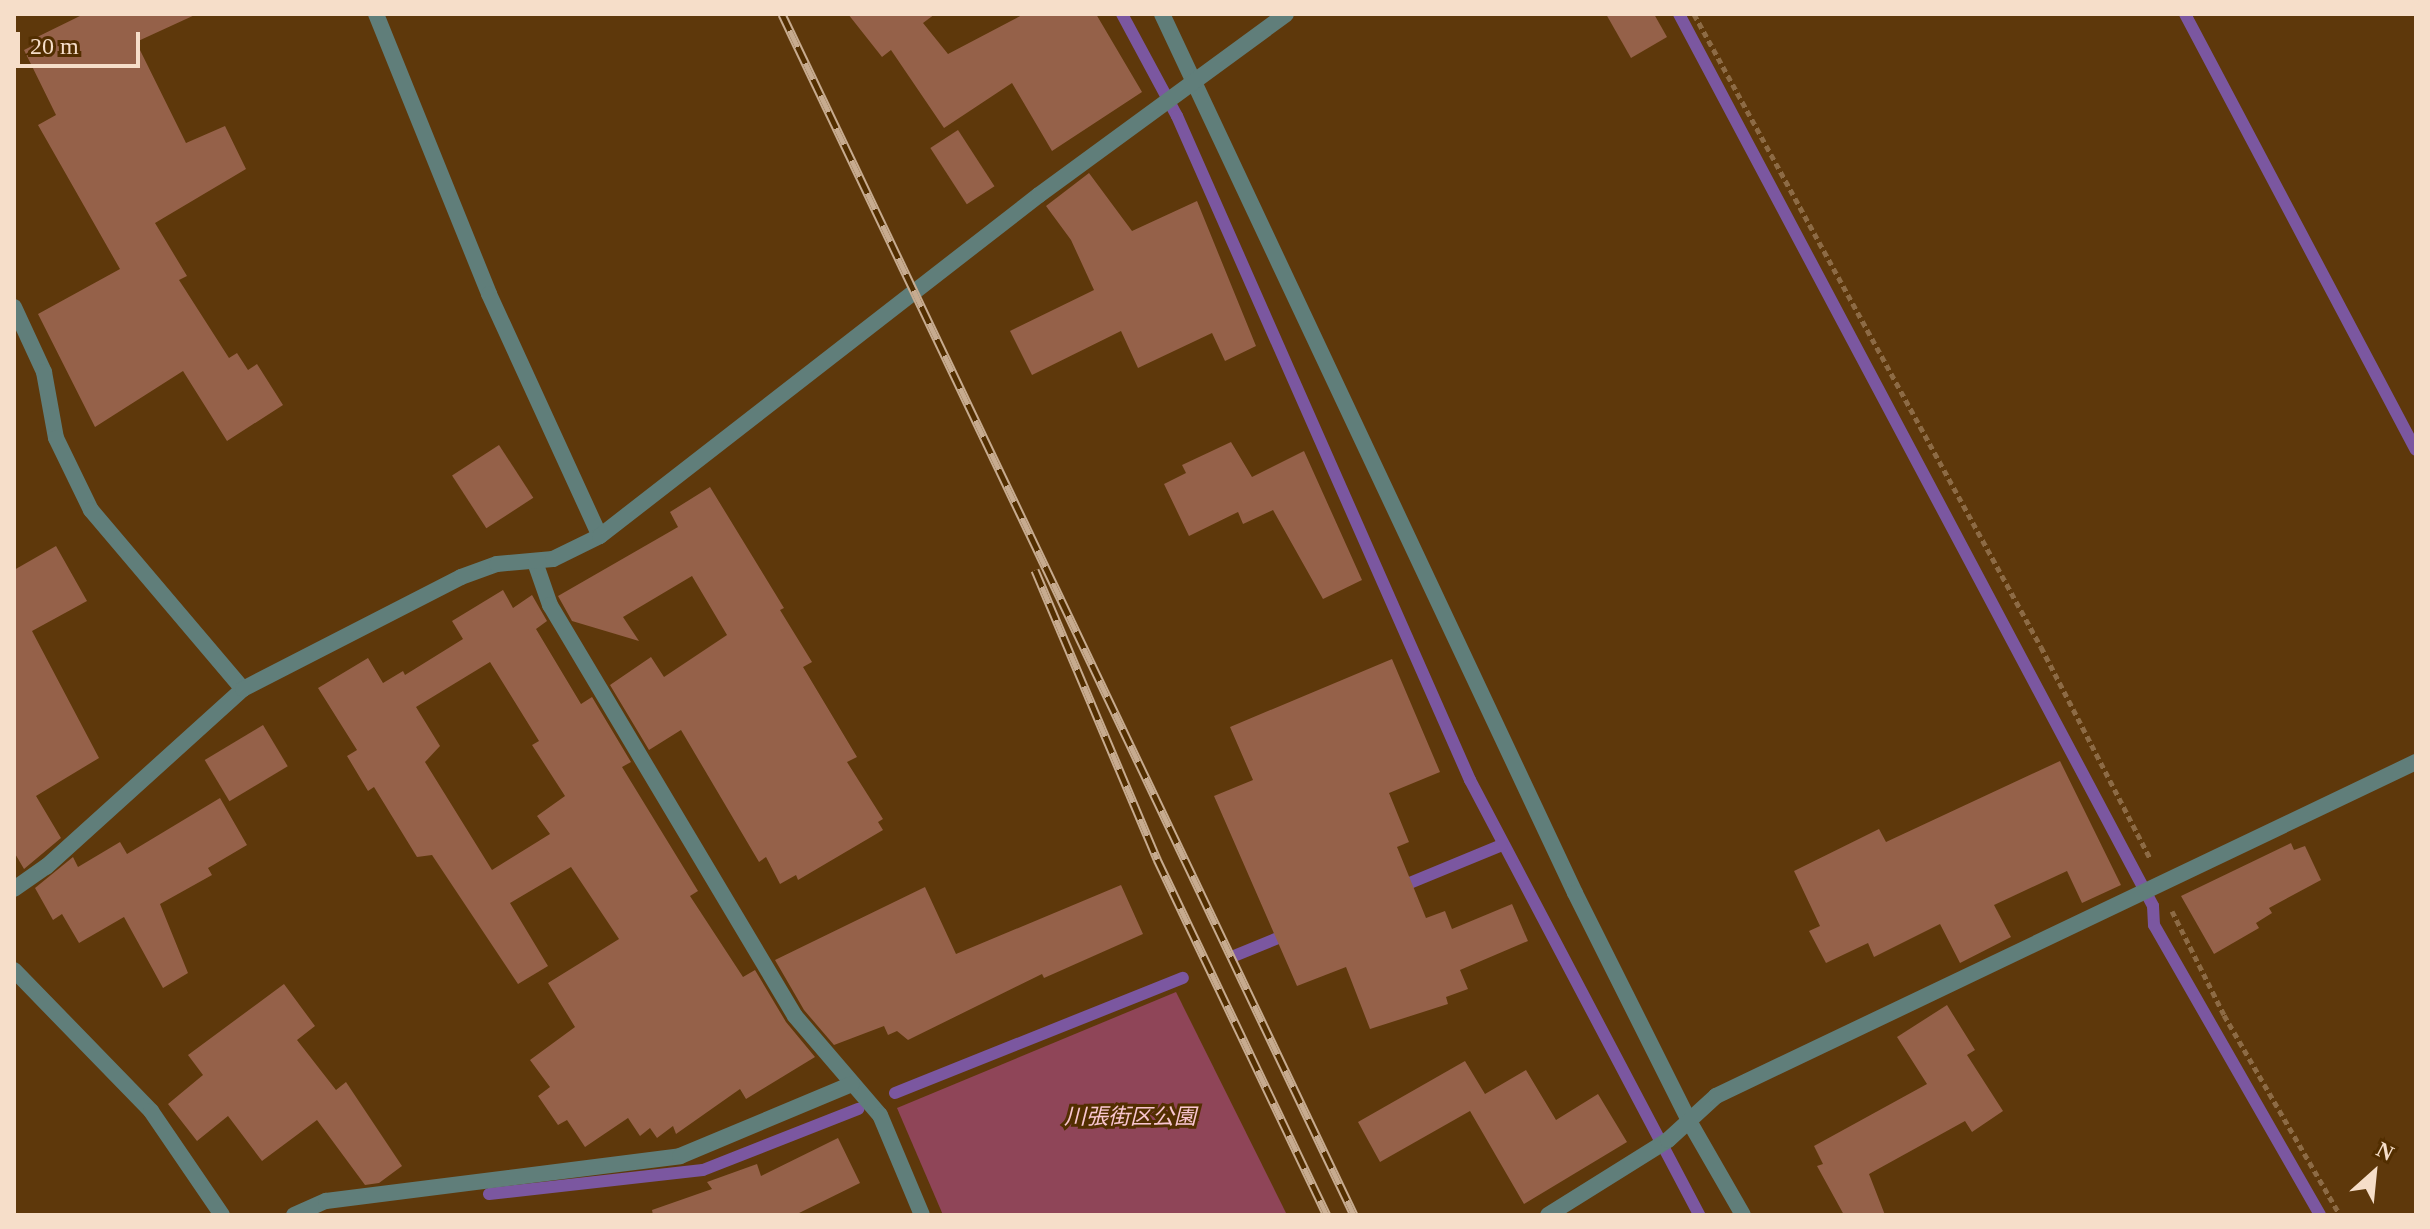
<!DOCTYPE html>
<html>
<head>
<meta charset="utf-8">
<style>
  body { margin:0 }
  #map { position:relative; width:2430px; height:1229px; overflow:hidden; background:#5e380b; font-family:"Times New Roman","Noto Sans JP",serif }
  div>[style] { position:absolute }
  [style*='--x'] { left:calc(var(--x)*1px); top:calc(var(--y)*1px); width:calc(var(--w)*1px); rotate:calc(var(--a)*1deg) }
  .green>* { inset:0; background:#8f4558 }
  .stream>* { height:12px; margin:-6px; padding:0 6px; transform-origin:6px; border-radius:6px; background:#7b57a0 }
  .building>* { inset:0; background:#956149; transform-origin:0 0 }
  .path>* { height:5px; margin-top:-2.5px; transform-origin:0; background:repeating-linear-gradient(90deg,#8d6b45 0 6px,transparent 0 10px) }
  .street>* { height:16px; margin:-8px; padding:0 8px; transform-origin:8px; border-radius:8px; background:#607e7a }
  .rail>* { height:9px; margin-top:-4.5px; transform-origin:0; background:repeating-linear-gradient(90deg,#522e00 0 18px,#c7ab8f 0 36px); box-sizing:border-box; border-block:2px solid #c7ab8f }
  span { translate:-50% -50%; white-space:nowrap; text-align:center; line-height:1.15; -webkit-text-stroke:6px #522e00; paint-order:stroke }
  .park-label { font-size:22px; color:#f9c6d0; font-style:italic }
  .frame { position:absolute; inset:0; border:16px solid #f6dec9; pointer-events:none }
  .north { position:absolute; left:2334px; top:1133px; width:80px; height:80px; -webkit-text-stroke:6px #522e00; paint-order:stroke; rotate:27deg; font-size:22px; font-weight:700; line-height:32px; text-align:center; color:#f6dec9 }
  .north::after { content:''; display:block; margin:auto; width:28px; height:36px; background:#f6dec9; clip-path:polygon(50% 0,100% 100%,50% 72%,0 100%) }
  .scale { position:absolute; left:16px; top:32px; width:124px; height:36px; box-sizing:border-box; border:4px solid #f6dec9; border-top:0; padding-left:10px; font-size:24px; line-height:28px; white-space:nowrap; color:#f6dec9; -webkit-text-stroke:6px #522e00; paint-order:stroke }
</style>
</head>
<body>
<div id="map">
  <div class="green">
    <i style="clip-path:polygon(1176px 992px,1287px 1215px,943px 1215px,897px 1108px)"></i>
  </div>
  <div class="stream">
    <i style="--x:1122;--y:14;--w:116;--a:61.7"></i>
    <i style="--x:1177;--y:116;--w:726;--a:66.19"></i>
    <i style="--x:1470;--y:780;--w:492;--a:62.2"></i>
    <i style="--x:1679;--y:14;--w:1010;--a:62.01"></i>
    <i style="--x:2153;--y:906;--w:19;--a:87"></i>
    <i style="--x:2154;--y:925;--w:334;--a:60.2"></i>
    <i style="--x:2185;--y:14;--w:493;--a:62.1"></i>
    <i style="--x:1400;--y:887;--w:110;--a:-22.4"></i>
    <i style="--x:1234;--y:956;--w:61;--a:-22.3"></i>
    <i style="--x:895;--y:1093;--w:310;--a:-21.8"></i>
    <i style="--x:489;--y:1194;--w:215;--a:-6.4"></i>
    <i style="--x:703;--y:1170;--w:167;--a:-21.5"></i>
  </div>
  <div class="building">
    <i style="clip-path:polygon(84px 14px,197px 14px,136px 42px,186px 143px,225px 126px,246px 169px,155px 223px,187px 276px,179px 280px,229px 358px,237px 353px,248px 370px,257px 364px,283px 405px,227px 441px,183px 371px,95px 427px,38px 314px,120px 269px,38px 125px,56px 115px,24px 50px,34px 45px,31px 40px)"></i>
    <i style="clip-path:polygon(848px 14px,935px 14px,923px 23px,948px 54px,1024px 14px,1096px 14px,1142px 92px,1052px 151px,1012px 83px,944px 128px,891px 50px,882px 57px)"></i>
    <i style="clip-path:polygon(1606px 14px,1654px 14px,1667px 37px,1631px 58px)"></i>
    <i style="left:958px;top:130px;width:67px;height:33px;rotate:57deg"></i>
    <i style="clip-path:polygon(1089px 173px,1132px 231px,1197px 201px,1256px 346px,1225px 361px,1212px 333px,1138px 368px,1121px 331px,1032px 375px,1010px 331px,1094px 290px,1071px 240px,1046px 206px)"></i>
    <i style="clip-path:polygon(1231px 442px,1252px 477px,1304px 451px,1362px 580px,1323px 599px,1273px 510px,1243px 524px,1238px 512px,1189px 536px,1164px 484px,1186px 473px,1182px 465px)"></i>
    <i style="left:499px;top:445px;width:63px;height:56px;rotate:57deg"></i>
    <i style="clip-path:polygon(710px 487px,784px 608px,780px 610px,812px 662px,803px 667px,857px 757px,847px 762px,883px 819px,878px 822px,883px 830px,798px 880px,796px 875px,780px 884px,766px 857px,759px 862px,681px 730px,649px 750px,610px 685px,651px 657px,664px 677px,727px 635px,692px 576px,623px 617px,639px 641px,572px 621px,558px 596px,678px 527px,670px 512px)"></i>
    <i style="clip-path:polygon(56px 546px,87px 601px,32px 631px,99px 758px,36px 796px,61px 838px,24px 869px,14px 852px,14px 570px)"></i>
    <i style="clip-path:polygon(evenodd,503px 590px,513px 608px,532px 595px,547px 621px,536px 629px,581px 704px,592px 697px,631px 762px,622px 767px,698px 891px,690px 896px,743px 977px,755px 970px,786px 1022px,815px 1057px,746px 1099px,740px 1089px,676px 1134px,673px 1126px,657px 1138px,650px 1128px,640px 1136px,628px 1118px,585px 1147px,567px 1120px,558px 1125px,538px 1096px,550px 1087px,530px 1060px,575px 1027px,548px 983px,619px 939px,571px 867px,510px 903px,548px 966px,518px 984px,432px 855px,417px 857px,374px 787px,368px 791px,347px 756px,357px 750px,318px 688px,368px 658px,383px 683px,403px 671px,405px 675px,463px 639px,452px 621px,503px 590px,490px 662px,539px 741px,532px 745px,565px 796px,537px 816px,550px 834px,492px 870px,425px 762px,440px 746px,416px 707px,490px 662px)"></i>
    <i style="clip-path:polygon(1392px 659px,1440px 772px,1389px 793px,1409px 842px,1397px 847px,1426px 918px,1445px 911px,1452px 929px,1512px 904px,1528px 941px,1460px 970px,1468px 989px,1446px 997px,1448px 1004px,1370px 1029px,1346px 967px,1297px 986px,1214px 796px,1253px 780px,1230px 727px)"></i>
    <i style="left:263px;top:725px;width:48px;height:68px;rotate:59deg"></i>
    <i style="clip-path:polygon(2060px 761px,2121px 885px,2082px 903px,2067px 871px,1994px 905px,2011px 937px,1960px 963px,1940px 924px,1874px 957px,1868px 943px,1826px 963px,1809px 931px,1820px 926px,1794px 871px,1879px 829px,1886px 842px)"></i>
    <i style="clip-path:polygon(220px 798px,247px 845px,208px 868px,212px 875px,160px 904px,188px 973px,163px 988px,124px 917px,79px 943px,62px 914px,53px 920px,35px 888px,73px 857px,78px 867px,120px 842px,127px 854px)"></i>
    <i style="clip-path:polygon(2291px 843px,2294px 850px,2305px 846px,2321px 880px,2269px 908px,2272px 913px,2256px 923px,2259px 928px,2214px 954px,2181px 896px)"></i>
    <i style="clip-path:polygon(1121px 885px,1143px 934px,1044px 978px,1042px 974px,908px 1040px,897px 1031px,888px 1035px,884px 1026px,834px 1045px,804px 1010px,775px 960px,925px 887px,956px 954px)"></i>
    <i style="clip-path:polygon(284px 984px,315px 1026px,297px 1040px,336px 1090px,346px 1082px,402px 1166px,379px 1183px,365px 1185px,317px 1120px,262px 1161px,228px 1116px,197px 1141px,168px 1104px,203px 1075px,188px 1055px)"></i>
    <i style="clip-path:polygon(1947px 1005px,1975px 1050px,1967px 1055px,2003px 1111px,1972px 1132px,1965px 1121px,1869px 1174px,1885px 1215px,1844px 1215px,1817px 1166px,1823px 1164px,1814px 1146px,1927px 1084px,1897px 1037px)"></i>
    <i style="clip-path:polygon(1465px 1061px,1485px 1094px,1526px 1070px,1556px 1120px,1598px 1094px,1627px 1142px,1524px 1204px,1470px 1111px,1380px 1162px,1358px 1122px)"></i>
    <i style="clip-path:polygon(838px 1138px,860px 1183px,795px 1215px,653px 1215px,652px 1210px,712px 1189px,707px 1182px,757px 1164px,761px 1176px)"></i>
  </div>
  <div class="path">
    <i style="--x:1694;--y:14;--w:722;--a:61.27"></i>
    <i style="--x:2041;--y:647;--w:237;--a:62.7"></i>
    <i style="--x:2172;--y:911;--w:116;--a:63.4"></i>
    <i style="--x:2224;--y:1015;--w:231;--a:59.9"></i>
  </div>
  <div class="street">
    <i style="--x:376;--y:14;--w:302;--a:68"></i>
    <i style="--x:489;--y:294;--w:266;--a:65.4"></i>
    <i style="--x:1162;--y:14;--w:971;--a:64.83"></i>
    <i style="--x:1575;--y:893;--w:255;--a:63.4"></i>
    <i style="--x:1689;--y:1121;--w:108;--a:60.1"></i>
    <i style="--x:14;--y:307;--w:72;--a:65.2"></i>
    <i style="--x:44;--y:372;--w:67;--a:79.7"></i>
    <i style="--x:56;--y:438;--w:80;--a:64.1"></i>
    <i style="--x:91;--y:510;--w:235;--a:49.7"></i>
    <i style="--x:535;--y:562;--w:46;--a:70.8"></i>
    <i style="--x:550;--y:605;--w:478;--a:59.2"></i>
    <i style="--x:795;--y:1016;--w:130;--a:49.4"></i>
    <i style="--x:880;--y:1115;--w:108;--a:67.2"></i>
    <i style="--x:14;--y:889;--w:39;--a:-35"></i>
    <i style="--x:46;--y:867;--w:266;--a:-42.1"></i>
    <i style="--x:243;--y:689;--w:245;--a:-27.2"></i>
    <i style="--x:461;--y:577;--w:38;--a:-20"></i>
    <i style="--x:497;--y:564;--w:56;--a:-5.1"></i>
    <i style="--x:553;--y:559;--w:52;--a:-26.1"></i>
    <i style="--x:600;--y:536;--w:556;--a:-37.84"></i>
    <i style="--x:1039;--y:195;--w:306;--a:-36.2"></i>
    <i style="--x:14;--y:970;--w:197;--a:45.8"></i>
    <i style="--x:151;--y:1111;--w:126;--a:55.7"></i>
    <i style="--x:294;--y:1215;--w:35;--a:-24"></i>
    <i style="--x:326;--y:1201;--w:357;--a:-7.2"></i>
    <i style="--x:680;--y:1156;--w:186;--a:-22.7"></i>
    <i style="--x:1548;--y:1215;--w:142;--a:-32"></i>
    <i style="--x:1668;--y:1140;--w:65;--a:-42.5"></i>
    <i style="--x:1716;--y:1096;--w:776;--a:-25.51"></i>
  </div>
  <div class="rail">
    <i style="--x:782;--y:14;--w:1330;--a:64.53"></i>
    <i style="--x:1035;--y:570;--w:314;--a:67.1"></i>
    <i style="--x:1157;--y:859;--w:395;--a:64.5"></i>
  </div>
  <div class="park-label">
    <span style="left:1130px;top:1117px">川張街区公園</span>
  </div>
  <div class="frame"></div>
  <div class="north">N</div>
  <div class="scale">20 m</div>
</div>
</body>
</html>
